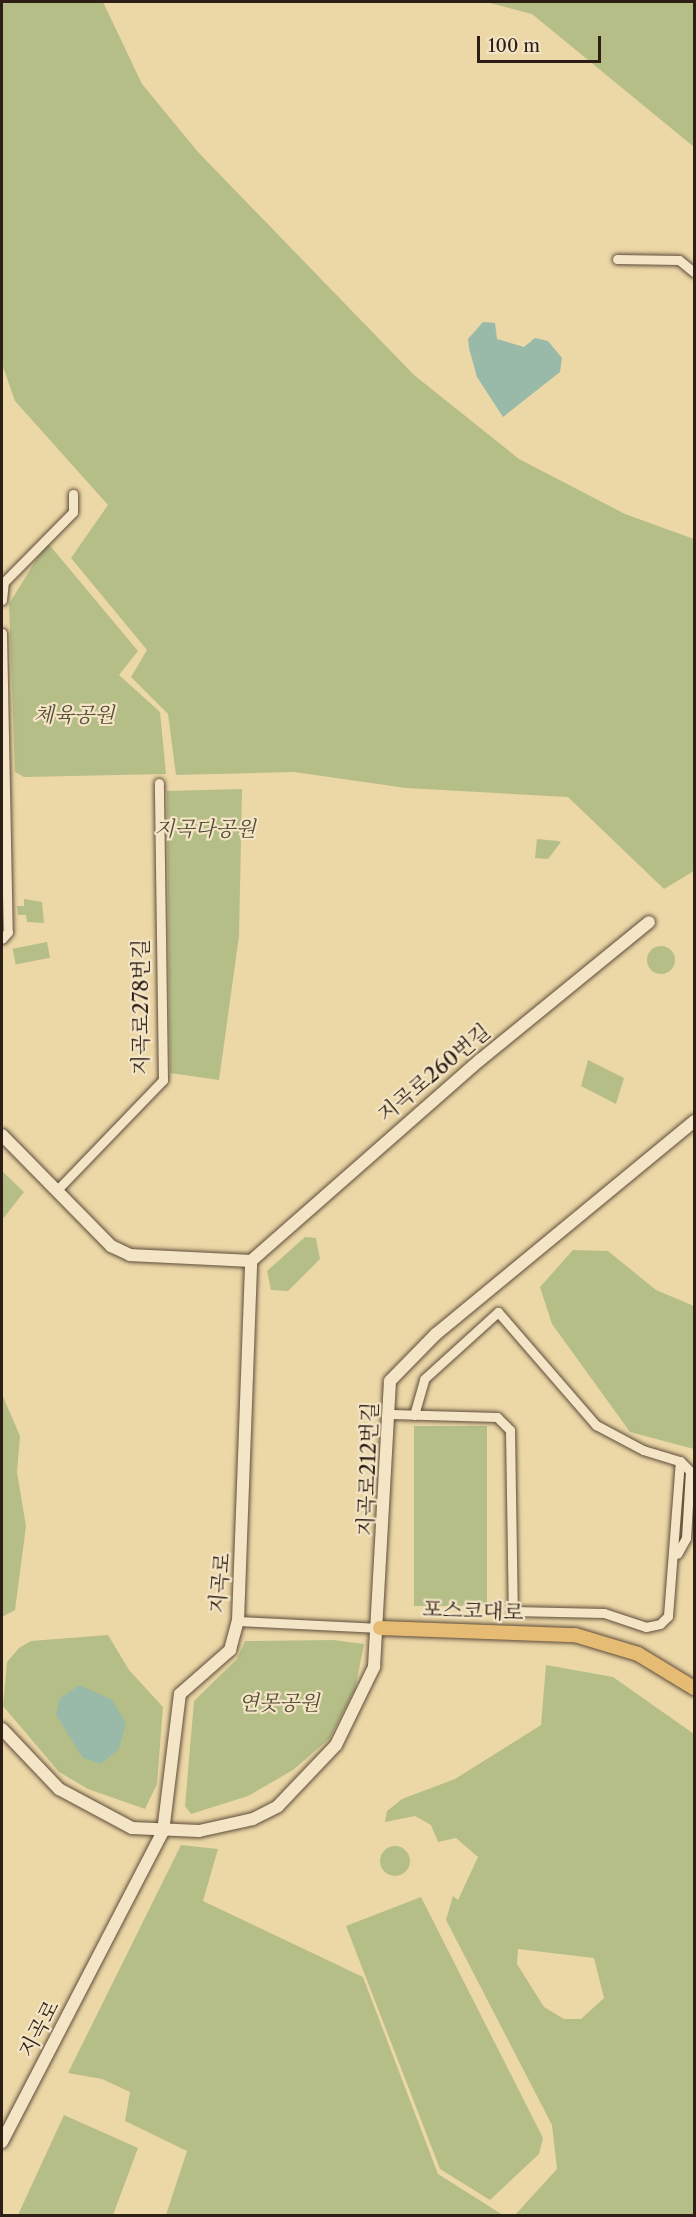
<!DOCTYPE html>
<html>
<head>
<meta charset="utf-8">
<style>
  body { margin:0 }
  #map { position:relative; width:696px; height:2217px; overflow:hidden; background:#ecd7a7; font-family:"Libre Caslon Text","Noto Serif KR",serif }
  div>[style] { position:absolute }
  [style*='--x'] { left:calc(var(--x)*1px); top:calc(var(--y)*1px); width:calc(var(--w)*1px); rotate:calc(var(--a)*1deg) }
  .green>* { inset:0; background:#b6be88; transform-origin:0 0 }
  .round { border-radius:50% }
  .water>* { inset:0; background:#99baa8 }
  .roads { filter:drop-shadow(0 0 2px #5e4d3a) drop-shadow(0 0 2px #5e4d3a) }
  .street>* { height:9px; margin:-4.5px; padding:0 4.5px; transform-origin:4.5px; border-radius:4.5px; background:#f3e5c6 }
  .secondary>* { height:12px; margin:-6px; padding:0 6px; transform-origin:6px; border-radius:6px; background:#f3e5c6 }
  .primary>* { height:14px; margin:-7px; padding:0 7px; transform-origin:7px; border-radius:7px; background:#e6bc74 }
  span { translate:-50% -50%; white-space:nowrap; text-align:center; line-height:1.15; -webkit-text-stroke:4.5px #f3e5c6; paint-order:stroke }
  .park-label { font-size:21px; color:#574f38; font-style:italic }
  .street-label { font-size:21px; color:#2e1f16 }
  .frame { position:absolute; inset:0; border:3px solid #2e1f16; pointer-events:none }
  .scale { position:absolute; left:477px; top:36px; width:124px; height:27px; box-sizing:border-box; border:3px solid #2e1f16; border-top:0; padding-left:8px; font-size:18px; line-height:21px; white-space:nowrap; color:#2e1f16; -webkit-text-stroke:4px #f3e5c6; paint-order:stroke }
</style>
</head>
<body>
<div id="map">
  <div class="green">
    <i style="clip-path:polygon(2px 2px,103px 2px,142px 84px,198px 152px,414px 375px,519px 459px,625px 514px,694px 539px,694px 871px,664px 889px,568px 797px,406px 788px,294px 772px,176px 775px,168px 714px,131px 677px,147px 650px,71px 558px,108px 505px,15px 401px,2px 364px)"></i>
    <i style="clip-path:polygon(486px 2px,694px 2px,694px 147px,532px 14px)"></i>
    <i style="clip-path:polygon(47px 542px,138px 651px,119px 675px,160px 712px,166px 774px,24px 777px,15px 772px,9px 604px)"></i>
    <i style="clip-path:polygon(242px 789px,239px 936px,219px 1080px,170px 1073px,167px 791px)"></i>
    <i style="clip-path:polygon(537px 839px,558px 841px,561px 842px,548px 859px,535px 858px)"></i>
    <i style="clip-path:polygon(24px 899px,42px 902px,44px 923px,27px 922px,26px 915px,18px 915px,17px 906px,24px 906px)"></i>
    <i style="left:47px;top:942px;width:16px;height:35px;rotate:79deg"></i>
    <i class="round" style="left:647px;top:946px;width:28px;height:28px"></i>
    <i style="clip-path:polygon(588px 1060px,624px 1078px,616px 1104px,581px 1086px)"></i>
    <i style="clip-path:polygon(2px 1171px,24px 1192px,2px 1220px)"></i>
    <i style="clip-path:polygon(305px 1237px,316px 1238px,320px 1259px,288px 1291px,271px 1290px,267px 1271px)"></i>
    <i style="clip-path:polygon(573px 1250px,608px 1251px,656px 1290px,694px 1306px,694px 1449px,630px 1432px,552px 1324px,540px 1287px)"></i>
    <i style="clip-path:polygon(2px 1394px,20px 1436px,17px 1472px,26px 1526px,15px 1610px,2px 1617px)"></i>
    <i style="left:414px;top:1426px;width:73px;height:180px"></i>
    <i style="clip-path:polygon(108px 1635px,129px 1670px,163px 1707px,157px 1784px,145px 1809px,88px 1789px,59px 1772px,3px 1706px,7px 1662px,19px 1648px,31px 1641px)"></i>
    <i style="clip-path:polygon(333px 1640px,364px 1644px,355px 1689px,330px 1738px,293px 1770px,248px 1796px,191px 1814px,185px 1806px,194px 1701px,237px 1659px,245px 1641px)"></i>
    <i style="clip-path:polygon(evenodd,546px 1665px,613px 1677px,694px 1734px,694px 2215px,515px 2215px,557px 2169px,552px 2125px,446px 1920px,453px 1896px,458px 1900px,478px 1857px,456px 1838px,438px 1842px,431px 1825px,415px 1816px,385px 1822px,387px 1811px,402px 1799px,455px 1779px,541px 1725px,546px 1665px,518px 1949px,594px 1958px,604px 1998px,581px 2019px,564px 2019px,544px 2007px,517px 1964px,518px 1949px)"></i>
    <i style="clip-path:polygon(181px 1845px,218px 1849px,203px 1901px,363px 1977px,438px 2174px,503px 2215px,166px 2215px,187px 2151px,125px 2121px,130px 2092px,102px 2079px,68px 2073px)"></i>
    <i class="round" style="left:380px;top:1846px;width:30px;height:30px"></i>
    <i style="clip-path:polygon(421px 1897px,543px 2138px,539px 2154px,490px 2200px,440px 2169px,346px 1926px)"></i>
    <i style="clip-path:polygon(64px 2115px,138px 2148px,113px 2215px,18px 2215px)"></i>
  </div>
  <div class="water">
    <i style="clip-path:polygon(483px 322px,495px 323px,497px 339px,524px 347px,535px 338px,548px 341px,562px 358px,560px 372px,503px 417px,477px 377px,469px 348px,468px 339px)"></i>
    <i style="clip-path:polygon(80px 1685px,112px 1700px,126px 1723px,119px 1749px,101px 1764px,83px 1758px,56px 1715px,60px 1698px)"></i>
  </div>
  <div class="roads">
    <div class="street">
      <i style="--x:617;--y:259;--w:62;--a:0.9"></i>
      <i style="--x:679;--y:260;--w:19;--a:39"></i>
      <i style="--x:2;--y:600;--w:18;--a:-84"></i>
      <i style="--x:4;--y:582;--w:98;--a:-45.4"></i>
      <i style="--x:73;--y:512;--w:18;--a:-90"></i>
      <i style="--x:2;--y:633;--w:299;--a:88.9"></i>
      <i style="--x:8;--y:932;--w:9;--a:131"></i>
      <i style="--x:57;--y:1190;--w:153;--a:-46.1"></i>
      <i style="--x:163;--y:1080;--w:297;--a:-90.8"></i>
      <i style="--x:391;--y:1414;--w:106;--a:1.6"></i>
      <i style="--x:497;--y:1417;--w:18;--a:45"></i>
      <i style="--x:510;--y:1430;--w:181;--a:89.1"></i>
      <i style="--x:513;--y:1611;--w:91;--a:1.3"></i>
      <i style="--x:604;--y:1613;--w:44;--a:18.4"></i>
      <i style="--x:646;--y:1627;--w:14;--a:-12"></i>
      <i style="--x:660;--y:1624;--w:11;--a:-45"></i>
      <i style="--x:668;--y:1616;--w:155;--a:-85.6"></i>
      <i style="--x:414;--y:1415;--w:37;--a:-74"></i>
      <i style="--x:424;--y:1379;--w:100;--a:-42.2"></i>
      <i style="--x:498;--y:1312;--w:150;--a:49.1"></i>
      <i style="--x:596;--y:1425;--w:53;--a:28"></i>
      <i style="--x:643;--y:1450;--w:39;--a:17"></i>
      <i style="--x:680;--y:1461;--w:14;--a:45"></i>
      <i style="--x:690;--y:1471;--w:67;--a:93.4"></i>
      <i style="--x:686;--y:1538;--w:18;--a:119"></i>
      <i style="--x:238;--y:1621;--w:142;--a:2.8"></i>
    </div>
    <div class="secondary">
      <i style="--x:2;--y:1135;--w:156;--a:45.5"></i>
      <i style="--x:111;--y:1246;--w:21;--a:25"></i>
      <i style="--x:130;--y:1255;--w:121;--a:2.8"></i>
      <i style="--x:251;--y:1261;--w:305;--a:-41.3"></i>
      <i style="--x:480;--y:1060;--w:218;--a:-39.2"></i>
      <i style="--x:2;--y:1729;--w:83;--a:46.5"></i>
      <i style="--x:59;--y:1789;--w:83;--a:28.1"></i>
      <i style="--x:132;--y:1828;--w:67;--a:2.6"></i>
      <i style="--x:199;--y:1831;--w:55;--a:-12.5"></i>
      <i style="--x:253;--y:1819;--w:28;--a:-27"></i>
      <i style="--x:278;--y:1806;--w:84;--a:-46.4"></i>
      <i style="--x:336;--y:1745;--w:87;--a:-64"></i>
      <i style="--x:374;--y:1667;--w:286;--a:-86.8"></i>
      <i style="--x:390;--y:1381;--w:66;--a:-45.6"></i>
      <i style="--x:436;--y:1334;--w:335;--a:-39.5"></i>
      <i style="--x:2;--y:2142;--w:349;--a:-62.6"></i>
      <i style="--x:163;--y:1832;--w:139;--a:-83"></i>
      <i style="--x:180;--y:1694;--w:67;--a:-41.3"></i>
      <i style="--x:230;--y:1650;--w:30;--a:-75"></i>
      <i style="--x:238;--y:1621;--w:360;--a:-87.9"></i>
    </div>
    <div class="primary">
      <i style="--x:380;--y:1628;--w:195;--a:2.1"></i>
      <i style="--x:575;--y:1635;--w:66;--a:16.8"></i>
      <i style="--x:638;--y:1654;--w:66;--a:31.3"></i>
    </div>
  </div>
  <div class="park-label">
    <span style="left:74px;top:715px">체육공원</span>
    <span style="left:205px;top:829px">지곡다공원</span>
    <span style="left:279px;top:1703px">연못공원</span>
  </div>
  <div class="street-label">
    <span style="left:141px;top:1007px;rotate:-90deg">지곡로278번길</span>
    <span style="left:434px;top:1073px;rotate:-40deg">지곡로260번길</span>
    <span style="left:368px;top:1469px;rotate:-88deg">지곡로212번길</span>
    <span style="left:220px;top:1583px;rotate:-85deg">지곡로</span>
    <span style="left:473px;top:1611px;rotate:2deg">포스코대로</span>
    <span style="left:39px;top:2029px;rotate:-62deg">지곡로</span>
  </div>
  <div class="frame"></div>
  <div class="scale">100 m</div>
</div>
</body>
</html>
